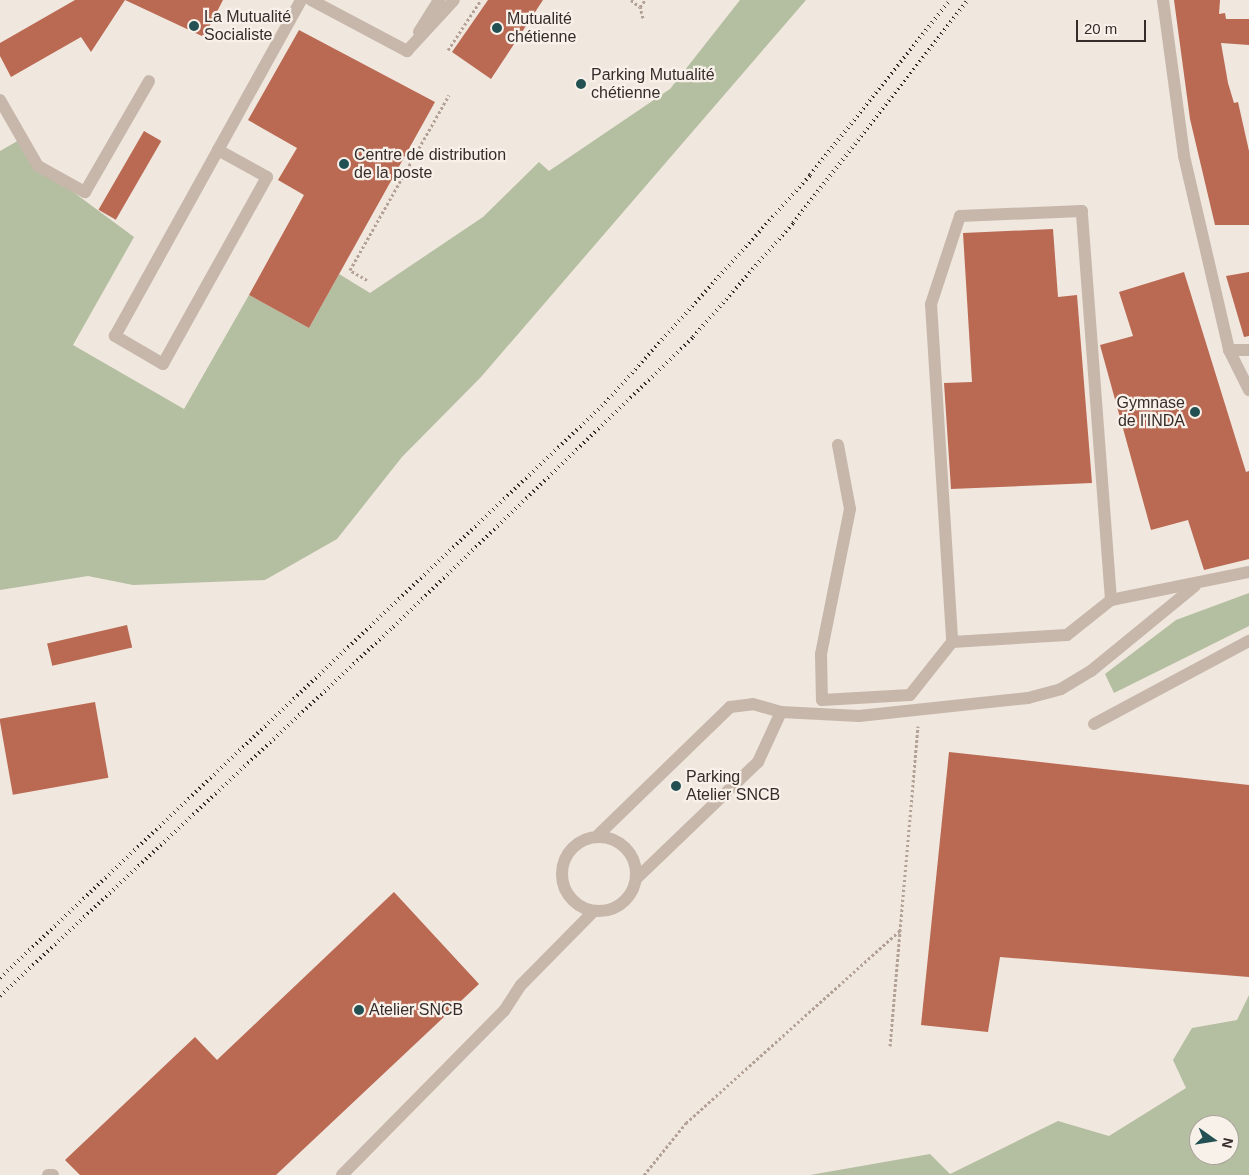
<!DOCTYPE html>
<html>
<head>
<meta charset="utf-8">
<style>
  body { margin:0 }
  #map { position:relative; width:1249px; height:1175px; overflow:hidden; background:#f0e7de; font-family:Helvetica,sans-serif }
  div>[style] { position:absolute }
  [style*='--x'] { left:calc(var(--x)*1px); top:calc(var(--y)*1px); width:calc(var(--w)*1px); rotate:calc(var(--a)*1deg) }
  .green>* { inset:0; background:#b4bea0 }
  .building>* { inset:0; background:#ba6953; transform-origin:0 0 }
  .path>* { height:3px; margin-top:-1.5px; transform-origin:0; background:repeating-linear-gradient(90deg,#b3a196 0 2.5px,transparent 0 5px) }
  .minor>* { height:12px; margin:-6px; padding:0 6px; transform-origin:6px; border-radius:6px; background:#c7b7ab }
  .minor>.ring { margin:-6px; padding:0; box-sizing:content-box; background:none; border:12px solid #c7b7ab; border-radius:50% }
  .rail>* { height:4px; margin-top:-2px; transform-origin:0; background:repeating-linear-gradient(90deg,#362d2a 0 1px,transparent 0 5px) }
  .dots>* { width:14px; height:14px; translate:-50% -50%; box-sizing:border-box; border:2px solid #f8f1ea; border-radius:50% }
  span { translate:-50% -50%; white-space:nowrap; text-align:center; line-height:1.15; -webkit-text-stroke:4.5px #f8f1ea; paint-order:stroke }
  .poi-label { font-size:16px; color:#362d2a }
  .left { translate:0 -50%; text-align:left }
  .right { translate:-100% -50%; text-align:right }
  .north { position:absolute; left:1189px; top:1115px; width:50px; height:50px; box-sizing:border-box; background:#f8f1ea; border:1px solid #aaa39d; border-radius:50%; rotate:103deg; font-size:14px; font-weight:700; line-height:20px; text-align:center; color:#362d2a }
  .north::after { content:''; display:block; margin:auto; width:18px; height:22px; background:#235153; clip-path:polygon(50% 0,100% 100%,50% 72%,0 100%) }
  .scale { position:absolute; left:1076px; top:20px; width:70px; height:22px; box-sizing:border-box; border:2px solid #362d2a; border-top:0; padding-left:6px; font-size:15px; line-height:18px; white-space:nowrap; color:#362d2a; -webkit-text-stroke:4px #f8f1ea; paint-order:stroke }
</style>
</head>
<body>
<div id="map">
  <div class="green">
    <i style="clip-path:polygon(740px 0,806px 0,481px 377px,402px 457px,337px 539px,265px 580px,133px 585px,88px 576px,0 590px,0 151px,21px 139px,38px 166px,134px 237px,73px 345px,184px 409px,249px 295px,309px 328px,339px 274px,370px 293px,483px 217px,539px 162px,549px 171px,670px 89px)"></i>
    <i style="clip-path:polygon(1249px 593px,1249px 626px,1114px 693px,1105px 674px,1176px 620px)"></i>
    <i style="clip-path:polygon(evenodd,1249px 995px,1249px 1175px,810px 1175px,930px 1154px,950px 1174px,1058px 1121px,1109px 1136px,1186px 1088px,1173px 1060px,1192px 1028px,1237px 1020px,1249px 995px,1199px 1125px,1229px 1125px,1229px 1155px,1199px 1155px,1199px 1125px)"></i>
  </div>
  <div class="building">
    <i style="clip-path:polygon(75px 0,223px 0,204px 37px,125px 0,91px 52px,81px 37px,11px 77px,0 56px,0 43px)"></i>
    <i style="clip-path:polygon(488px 0,543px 0,491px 79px,452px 52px)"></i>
    <i style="clip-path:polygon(1174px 0,1220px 0,1219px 14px,1225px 13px,1226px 19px,1249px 19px,1249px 45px,1221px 43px,1228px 83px,1234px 103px,1238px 102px,1249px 151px,1249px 225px,1215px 225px,1190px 119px)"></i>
    <i style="clip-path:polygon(299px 30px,435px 102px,309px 328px,249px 295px,304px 195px,278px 180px,297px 148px,248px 120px)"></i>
    <i style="left:144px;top:131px;width:20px;height:91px;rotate:30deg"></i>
    <i style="clip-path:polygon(1053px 229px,1058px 297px,1077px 295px,1092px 483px,951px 489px,944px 383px,972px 382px,963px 233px)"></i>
    <i style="clip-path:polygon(1184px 272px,1246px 472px,1249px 471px,1249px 559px,1204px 570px,1188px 520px,1151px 530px,1100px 345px,1133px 336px,1119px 292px)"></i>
    <i style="clip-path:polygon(1249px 272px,1249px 336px,1244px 337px,1226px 276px)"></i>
    <i style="left:127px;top:625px;width:23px;height:82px;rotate:77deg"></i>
    <i style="left:95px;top:702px;width:77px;height:97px;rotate:80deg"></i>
    <i style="clip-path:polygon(949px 752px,1249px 785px,1249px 977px,1000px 957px,988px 1032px,921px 1025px)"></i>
    <i style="clip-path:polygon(394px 892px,479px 984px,276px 1175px,80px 1175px,65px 1160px,195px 1037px,217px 1060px)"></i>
  </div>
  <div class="path">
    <i style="--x:631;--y:0;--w:11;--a:38"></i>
    <i style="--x:643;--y:18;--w:11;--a:-105"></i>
    <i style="--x:640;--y:7;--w:9;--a:-54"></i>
    <i style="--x:448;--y:50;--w:60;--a:-56.6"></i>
    <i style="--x:367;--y:280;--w:20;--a:-150"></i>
    <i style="--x:350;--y:270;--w:201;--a:-60.5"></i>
    <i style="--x:890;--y:1046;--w:321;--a:-85"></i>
    <i style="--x:644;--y:1175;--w:67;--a:-51.1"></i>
    <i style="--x:686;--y:1123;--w:288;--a:-42"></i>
  </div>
  <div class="minor">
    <i style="--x:311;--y:0;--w:109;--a:28"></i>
    <i style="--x:1163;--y:0;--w:157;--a:82.3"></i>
    <i style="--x:1184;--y:156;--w:199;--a:76.9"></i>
    <i style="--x:1229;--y:350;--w:45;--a:63.4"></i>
    <i style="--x:419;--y:32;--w:38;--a:-58"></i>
    <i style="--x:407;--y:51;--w:69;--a:-47.3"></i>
    <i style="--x:0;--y:100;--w:76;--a:60.1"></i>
    <i style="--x:38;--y:166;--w:54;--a:29"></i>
    <i style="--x:85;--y:192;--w:128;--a:-60"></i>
    <i style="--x:218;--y:150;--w:56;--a:28.9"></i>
    <i style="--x:267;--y:177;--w:214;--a:119.1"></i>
    <i style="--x:163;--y:364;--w:56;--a:-149.7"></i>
    <i style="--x:115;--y:336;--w:213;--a:-61"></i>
    <i style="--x:218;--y:150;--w:171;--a:-61"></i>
    <i style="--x:1229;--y:350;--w:20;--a:0"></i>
    <i style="--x:838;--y:445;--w:65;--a:79.4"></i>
    <i style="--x:850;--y:509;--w:148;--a:101.3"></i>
    <i style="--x:821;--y:654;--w:46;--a:88.8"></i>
    <i style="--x:822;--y:700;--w:88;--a:-3.3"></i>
    <i style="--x:910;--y:695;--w:68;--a:-51.6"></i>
    <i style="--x:1111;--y:600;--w:390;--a:-94.3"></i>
    <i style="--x:1082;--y:211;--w:122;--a:177.7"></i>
    <i style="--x:960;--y:216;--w:93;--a:108.2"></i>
    <i style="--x:931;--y:304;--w:339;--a:86.4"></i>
    <i style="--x:952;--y:642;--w:115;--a:-3.5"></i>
    <i style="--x:1067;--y:635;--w:56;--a:-38.5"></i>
    <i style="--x:1111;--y:600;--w:141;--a:-11.5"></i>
    <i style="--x:1094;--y:724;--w:176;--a:-28.2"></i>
    <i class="ring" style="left:562px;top:837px;width:62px;height:62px"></i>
    <i style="--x:596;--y:837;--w:187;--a:-44.1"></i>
    <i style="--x:730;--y:707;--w:23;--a:-7"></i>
    <i style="--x:753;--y:704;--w:29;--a:16"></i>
    <i style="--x:781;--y:712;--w:78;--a:2.9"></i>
    <i style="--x:859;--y:716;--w:170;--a:-6.1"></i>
    <i style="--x:1028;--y:698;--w:34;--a:-15"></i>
    <i style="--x:1061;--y:689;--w:35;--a:-31"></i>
    <i style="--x:1091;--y:671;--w:134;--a:-39.3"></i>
    <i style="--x:637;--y:878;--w:168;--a:-43.8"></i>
    <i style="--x:758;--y:762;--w:55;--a:-65.3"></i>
    <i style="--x:48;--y:1175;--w:5;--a:0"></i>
    <i style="--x:342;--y:1175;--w:231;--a:-45.4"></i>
    <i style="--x:504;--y:1011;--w:31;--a:-57"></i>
    <i style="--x:521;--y:985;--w:103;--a:-45.4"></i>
  </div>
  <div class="rail">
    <i style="--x:0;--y:978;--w:835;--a:-43.54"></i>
    <i style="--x:605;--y:403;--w:307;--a:-48"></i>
    <i style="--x:810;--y:175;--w:224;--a:-51.3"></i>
    <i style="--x:0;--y:996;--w:539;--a:-43.2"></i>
    <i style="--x:393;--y:627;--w:417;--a:-44"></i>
    <i style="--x:693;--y:337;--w:152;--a:-48.7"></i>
    <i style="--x:793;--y:223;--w:283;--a:-51.9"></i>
  </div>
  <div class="dots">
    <i style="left:194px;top:26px;background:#235153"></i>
    <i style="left:497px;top:28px;background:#235153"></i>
    <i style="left:581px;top:84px;background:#235153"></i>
    <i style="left:344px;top:164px;background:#235153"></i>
    <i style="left:1195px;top:412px;background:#235153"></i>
    <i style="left:676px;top:786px;background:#235153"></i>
    <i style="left:359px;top:1010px;background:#235153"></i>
  </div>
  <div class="poi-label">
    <span class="left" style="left:204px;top:26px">La Mutualité<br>Socialiste</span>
    <span class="left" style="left:507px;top:28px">Mutualité<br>chétienne</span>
    <span class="left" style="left:591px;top:84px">Parking Mutualité<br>chétienne</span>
    <span class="left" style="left:354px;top:164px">Centre de distribution<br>de la poste</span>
    <span class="right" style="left:1185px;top:412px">Gymnase<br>de l'INDA</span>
    <span class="left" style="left:686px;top:786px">Parking<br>Atelier SNCB</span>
    <span class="left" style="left:369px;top:1010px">Atelier SNCB</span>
  </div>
  <div class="north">N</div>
  <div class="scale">20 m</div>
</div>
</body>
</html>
